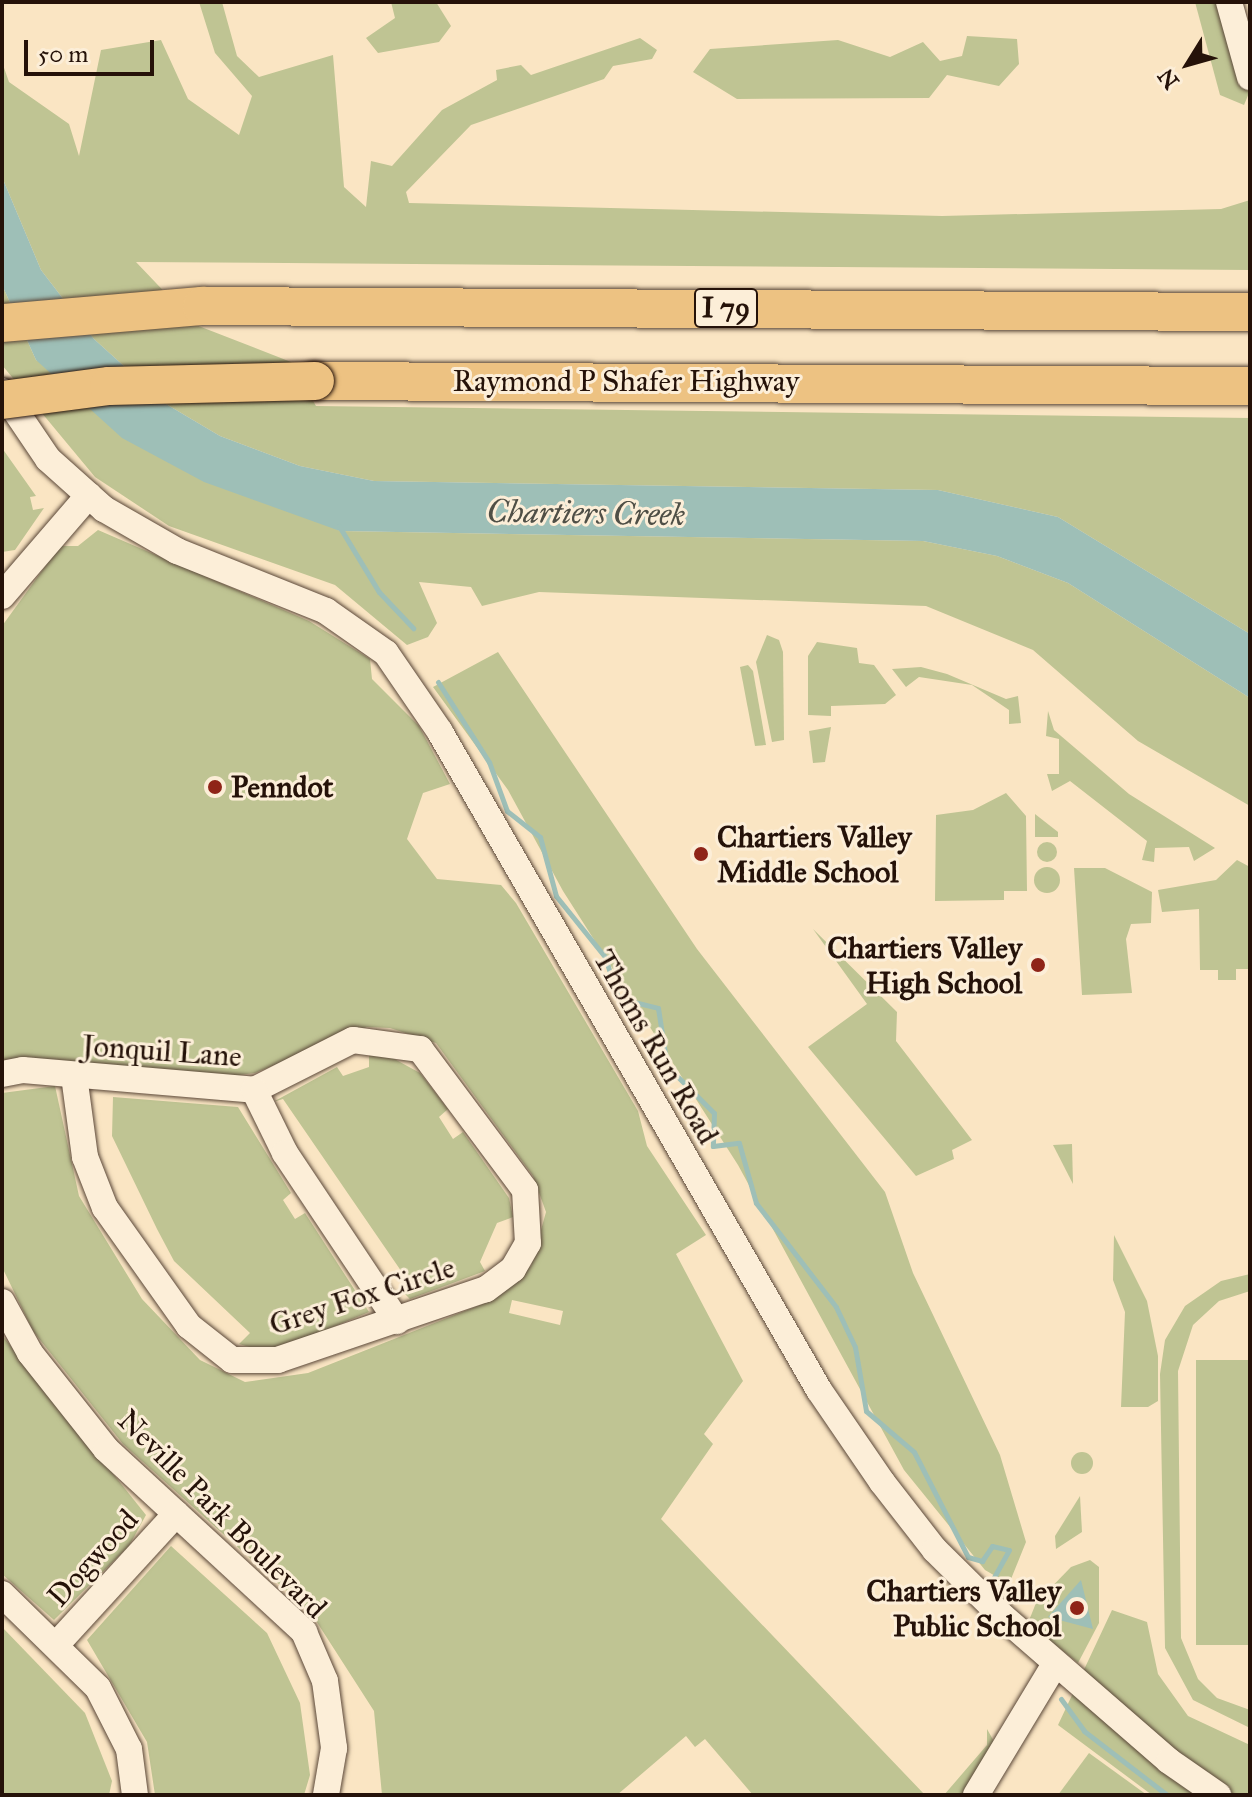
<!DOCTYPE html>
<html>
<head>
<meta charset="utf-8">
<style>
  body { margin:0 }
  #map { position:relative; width:1252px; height:1797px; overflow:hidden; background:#fae5c3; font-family:"IM FELL Great Primer",serif }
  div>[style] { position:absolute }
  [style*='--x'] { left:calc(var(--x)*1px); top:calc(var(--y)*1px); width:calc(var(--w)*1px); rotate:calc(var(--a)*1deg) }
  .green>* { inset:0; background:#bfc493; transform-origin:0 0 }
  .round { border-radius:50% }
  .water>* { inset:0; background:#9ebfb7 }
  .stream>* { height:5px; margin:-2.5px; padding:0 2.5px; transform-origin:2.5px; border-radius:2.5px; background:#9ebfb7 }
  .roads { filter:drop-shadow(0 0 2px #5a4738) drop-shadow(0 0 2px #5a4738) }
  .minor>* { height:26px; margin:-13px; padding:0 13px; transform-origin:13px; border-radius:13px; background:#fceed8 }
  .highway>* { height:38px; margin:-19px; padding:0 19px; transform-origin:19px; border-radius:19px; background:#edc282 }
  .bridges { filter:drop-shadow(0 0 2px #251209) drop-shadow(0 0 2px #251209) }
  .highway-bridge>* { height:38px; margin:-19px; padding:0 19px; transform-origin:19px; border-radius:19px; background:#edc282 }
  .dots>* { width:22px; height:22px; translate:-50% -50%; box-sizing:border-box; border:4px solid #fceed8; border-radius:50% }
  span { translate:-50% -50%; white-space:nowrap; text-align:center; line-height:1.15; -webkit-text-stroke:6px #fceed8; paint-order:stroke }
  .shield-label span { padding:2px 6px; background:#fceed8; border:2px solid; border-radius:6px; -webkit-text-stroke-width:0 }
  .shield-label { font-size:28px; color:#251209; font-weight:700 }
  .street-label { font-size:30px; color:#251209 }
  .poi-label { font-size:30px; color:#251209; font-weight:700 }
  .left { translate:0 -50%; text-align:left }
  .right { translate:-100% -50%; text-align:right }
  .water-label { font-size:32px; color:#4f4f46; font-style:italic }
  .frame { position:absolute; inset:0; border:4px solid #251209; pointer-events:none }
  .north { position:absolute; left:1148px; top:24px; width:80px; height:80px; -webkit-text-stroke:6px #fceed8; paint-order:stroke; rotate:233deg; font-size:22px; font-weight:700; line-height:32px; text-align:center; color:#251209 }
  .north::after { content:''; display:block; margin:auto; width:28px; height:36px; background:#251209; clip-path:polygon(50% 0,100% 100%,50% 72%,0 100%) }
  .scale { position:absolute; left:24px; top:40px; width:130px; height:36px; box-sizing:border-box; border:4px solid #251209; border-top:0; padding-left:10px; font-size:24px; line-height:28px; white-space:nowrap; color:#251209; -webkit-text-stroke:6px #fceed8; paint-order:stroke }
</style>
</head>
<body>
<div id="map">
  <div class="green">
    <i style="clip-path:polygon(199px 2px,222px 2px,237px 56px,259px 77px,333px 55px,344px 187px,366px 207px,371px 161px,392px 166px,442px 110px,497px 80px,496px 70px,521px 65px,531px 75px,640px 38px,657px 50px,652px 59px,613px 66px,604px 79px,471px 125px,406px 192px,409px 203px,942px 216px,1221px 209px,1250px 200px,1250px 270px,136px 262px,196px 325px,291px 362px,316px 406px,1250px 418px,1250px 634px,1058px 517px,938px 490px,374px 481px,300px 466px,220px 436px,166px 404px,94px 339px,41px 270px,2px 177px,2px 62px,9px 82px,69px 124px,79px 156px,101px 50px,161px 40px,188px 99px,239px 135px,252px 96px,215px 53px)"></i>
    <i style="clip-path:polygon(391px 2px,436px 2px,451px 26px,439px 42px,378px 53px,366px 38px,395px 18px)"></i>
    <i style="clip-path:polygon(1195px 2px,1217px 2px,1249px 93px,1244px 105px,1220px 95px)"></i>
    <i style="clip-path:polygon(967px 36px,1017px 39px,1019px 64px,999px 86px,947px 75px,929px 98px,737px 99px,693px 72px,710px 49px,838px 40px,890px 57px,923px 42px,940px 61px,962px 56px)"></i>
    <i style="clip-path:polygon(2px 285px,36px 360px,340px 531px,923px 541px,997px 556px,1068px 583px,1250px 698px,1250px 806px,1138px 741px,1033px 650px,926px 606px,539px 592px,482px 606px,471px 587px,419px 582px,437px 623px,428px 637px,407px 645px,335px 585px,169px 526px,95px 477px,2px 365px)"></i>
    <i style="clip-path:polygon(2px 448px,36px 496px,30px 497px,33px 510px,44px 508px,15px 550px,2px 552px)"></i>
    <i style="clip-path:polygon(evenodd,98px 530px,309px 621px,370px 659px,372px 679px,419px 726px,450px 784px,423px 793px,407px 839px,437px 879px,501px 885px,516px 903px,638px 1111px,647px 1146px,706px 1235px,676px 1254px,743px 1381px,704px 1434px,713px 1444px,661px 1519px,925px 1795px,753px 1795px,705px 1739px,695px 1747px,686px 1736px,617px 1795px,382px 1795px,374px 1711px,311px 1613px,123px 1444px,33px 1331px,2px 1267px,2px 1093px,55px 1086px,79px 1196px,142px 1299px,200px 1360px,245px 1382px,308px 1373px,485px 1303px,531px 1266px,546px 1212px,533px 1176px,436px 1043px,390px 1028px,367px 1027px,255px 1073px,208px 1079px,2px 1062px,2px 626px,60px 546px,78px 546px,98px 530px,512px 1300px,563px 1311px,560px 1325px,509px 1313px,512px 1300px)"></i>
    <i style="clip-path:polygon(767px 635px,779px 640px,783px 652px,784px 740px,772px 742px,756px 662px)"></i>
    <i style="clip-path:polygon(817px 642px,857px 648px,859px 663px,874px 665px,896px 695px,885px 704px,831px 706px,831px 716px,808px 715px,808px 656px)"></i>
    <i style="clip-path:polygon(498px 652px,697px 949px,885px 1192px,913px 1273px,1000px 1455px,1026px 1542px,1009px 1584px,985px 1570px,904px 1470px,738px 1165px,563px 891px,508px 790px,433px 687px)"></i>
    <i style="clip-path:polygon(748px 665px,753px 671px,766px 745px,755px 746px,740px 667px)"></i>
    <i style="clip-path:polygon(921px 667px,947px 674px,1006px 699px,1018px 696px,1021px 723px,1009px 724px,1009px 710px,972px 685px,919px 677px,906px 687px,892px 669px)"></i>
    <i style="clip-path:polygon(1048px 711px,1054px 730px,1129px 794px,1215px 848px,1194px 861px,1189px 847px,1155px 848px,1154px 862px,1142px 860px,1147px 841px,1070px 781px,1052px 791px,1047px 774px,1059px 774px,1059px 739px,1046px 736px)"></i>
    <i style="clip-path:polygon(831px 727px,825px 762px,813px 763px,809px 731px)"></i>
    <i style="clip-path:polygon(1006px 793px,1026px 816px,1027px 891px,1004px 891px,1004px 900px,935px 901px,936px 815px,973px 810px)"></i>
    <i style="clip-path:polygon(1035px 814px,1058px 832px,1058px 837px,1035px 837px)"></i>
    <i class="round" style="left:1037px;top:842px;width:20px;height:20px"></i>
    <i style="clip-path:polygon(1237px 860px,1250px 867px,1250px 969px,1236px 969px,1236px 980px,1218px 980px,1218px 970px,1200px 970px,1199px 909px,1162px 912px,1158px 890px,1216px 880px)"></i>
    <i class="round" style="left:1034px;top:867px;width:26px;height:26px"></i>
    <i style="clip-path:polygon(1074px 868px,1105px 868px,1152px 892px,1151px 923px,1131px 924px,1126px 939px,1132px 993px,1082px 995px)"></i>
    <i style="clip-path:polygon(813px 929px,897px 1012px,896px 1041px,972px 1140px,952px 1150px,954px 1159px,916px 1176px,808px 1047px,867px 1004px)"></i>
    <i style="clip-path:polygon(369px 1055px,389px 1056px,420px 1073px,448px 1109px,439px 1117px,453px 1139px,463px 1132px,509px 1198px,513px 1217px,497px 1223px,480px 1262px,485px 1271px,410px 1299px,399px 1288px,408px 1281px,283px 1099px,273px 1102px,337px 1067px,343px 1076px,369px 1067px)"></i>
    <i style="clip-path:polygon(113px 1097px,238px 1107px,291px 1193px,283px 1200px,295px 1219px,305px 1213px,369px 1312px,292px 1344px,260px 1350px,239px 1344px,250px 1333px,174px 1261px,157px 1229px,112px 1136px)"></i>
    <i style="clip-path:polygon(1072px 1144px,1073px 1184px,1053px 1145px)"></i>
    <i style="clip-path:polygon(1114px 1235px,1147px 1301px,1158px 1356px,1158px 1401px,1148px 1407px,1121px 1407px,1125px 1312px,1113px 1280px)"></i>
    <i style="clip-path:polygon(1250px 1274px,1250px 1291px,1219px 1301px,1193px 1325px,1178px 1371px,1181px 1638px,1198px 1679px,1217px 1698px,1250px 1710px,1250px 1728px,1193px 1700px,1165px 1648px,1160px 1374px,1165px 1340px,1185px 1306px,1221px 1281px)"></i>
    <i style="clip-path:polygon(2px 1335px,146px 1515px,129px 1546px,54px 1620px,2px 1574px)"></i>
    <i style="left:1250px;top:1360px;width:285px;height:54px;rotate:90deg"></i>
    <i class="round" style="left:1071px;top:1452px;width:22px;height:22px"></i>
    <i style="clip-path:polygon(1080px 1496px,1082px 1532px,1056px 1549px,1055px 1536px)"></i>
    <i style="clip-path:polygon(171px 1546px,267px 1633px,300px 1703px,310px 1775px,304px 1795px,155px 1795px,147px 1742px,87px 1640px)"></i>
    <i style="clip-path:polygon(1090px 1560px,1099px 1567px,1099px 1623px,1078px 1663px,1028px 1623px,1036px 1603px,1071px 1567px)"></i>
    <i style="clip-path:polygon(1112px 1610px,1147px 1622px,1158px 1674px,1188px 1716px,1250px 1745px,1250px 1795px,1152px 1795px,1058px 1725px)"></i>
    <i style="clip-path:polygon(2px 1627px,85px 1713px,112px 1781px,109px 1795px,2px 1795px)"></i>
    <i style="clip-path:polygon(987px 1729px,996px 1745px,964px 1795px,944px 1795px,987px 1745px)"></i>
    <i style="clip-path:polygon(1089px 1753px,1147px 1795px,1058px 1795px)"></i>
  </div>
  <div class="water">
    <i style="clip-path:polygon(2px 177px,41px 270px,94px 339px,166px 404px,220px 436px,300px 466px,374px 481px,938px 490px,1058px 517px,1250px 634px,1250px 698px,1068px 583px,997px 556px,923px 541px,340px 531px,204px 482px,122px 438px,36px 360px,2px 285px)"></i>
    <i style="clip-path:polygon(1081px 1580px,1093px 1629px,1048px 1617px)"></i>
  </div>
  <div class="stream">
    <i style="--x:339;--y:526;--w:77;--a:58.8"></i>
    <i style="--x:379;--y:592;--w:50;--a:46.6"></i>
    <i style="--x:438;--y:682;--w:95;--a:57.5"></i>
    <i style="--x:489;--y:762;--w:52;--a:69.8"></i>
    <i style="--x:507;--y:811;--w:42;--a:38.2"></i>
    <i style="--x:540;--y:837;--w:61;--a:74.8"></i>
    <i style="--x:556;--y:896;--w:78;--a:51.2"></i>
    <i style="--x:605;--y:957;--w:43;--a:72.4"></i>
    <i style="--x:618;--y:998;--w:41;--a:14"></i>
    <i style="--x:658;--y:1008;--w:59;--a:81.2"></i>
    <i style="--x:667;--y:1066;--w:66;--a:45"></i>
    <i style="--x:714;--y:1113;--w:33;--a:92"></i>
    <i style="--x:713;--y:1146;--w:26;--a:-7"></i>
    <i style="--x:739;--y:1143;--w:62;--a:74.2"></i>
    <i style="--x:756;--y:1203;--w:131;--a:52.4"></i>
    <i style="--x:836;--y:1307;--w:44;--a:64.6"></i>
    <i style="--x:855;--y:1347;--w:65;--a:80.2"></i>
    <i style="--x:866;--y:1411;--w:63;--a:40.5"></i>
    <i style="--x:914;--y:1452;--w:118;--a:62.8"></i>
    <i style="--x:968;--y:1557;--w:15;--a:16"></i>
    <i style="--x:982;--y:1561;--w:18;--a:-56"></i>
    <i style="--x:992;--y:1546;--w:17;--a:13"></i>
    <i style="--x:1009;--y:1550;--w:39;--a:119"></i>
    <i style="--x:1061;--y:1699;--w:39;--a:54"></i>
    <i style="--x:1084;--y:1731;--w:105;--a:37.6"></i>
  </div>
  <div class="roads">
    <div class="minor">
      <i style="--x:1229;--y:2;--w:78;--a:74.4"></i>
      <i style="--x:2;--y:391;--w:82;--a:55.9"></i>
      <i style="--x:48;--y:459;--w:75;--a:41.8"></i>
      <i style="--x:104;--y:509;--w:84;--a:29.9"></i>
      <i style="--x:177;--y:551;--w:161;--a:21.9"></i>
      <i style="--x:326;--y:611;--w:73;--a:35"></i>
      <i style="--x:386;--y:653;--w:96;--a:55.6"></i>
      <i style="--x:440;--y:732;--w:759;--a:60.06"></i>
      <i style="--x:819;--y:1390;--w:112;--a:55.6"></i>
      <i style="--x:882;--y:1482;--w:86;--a:52.1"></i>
      <i style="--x:935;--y:1550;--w:93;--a:44.6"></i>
      <i style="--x:1001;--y:1615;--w:223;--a:41"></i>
      <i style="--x:1169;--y:1761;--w:60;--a:34.8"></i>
      <i style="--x:2;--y:596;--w:133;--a:-49.3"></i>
      <i style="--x:2;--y:1074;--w:21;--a:-11"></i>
      <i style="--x:23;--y:1070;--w:232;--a:4.9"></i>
      <i style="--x:254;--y:1090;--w:111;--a:-26.8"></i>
      <i style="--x:353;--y:1040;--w:68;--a:7.7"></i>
      <i style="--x:420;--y:1049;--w:176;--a:53.3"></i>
      <i style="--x:525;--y:1190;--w:53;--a:86.8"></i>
      <i style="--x:528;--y:1243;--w:30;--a:120"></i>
      <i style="--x:513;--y:1269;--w:34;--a:143"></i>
      <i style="--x:486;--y:1289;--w:220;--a:161.2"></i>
      <i style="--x:278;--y:1360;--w:46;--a:180"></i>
      <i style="--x:232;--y:1360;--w:55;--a:-141.7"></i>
      <i style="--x:189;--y:1326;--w:145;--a:-125.4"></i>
      <i style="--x:105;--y:1208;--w:55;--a:-111.4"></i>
      <i style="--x:85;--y:1157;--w:82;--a:-97.7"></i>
      <i style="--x:254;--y:1090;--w:70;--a:63.8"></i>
      <i style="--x:285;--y:1153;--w:202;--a:56.3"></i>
      <i style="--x:2;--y:1302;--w:58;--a:61.2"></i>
      <i style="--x:30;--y:1353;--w:122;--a:51.6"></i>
      <i style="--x:106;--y:1449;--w:270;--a:42.7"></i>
      <i style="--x:304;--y:1632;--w:53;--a:66.8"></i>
      <i style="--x:325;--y:1681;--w:68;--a:82.3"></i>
      <i style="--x:334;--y:1748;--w:48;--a:99.7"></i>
      <i style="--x:2;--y:1594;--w:134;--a:44.4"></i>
      <i style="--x:98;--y:1688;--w:68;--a:63.1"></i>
      <i style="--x:129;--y:1749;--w:46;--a:82.6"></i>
      <i style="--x:56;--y:1645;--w:178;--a:-47.5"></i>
      <i style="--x:976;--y:1795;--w:153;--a:-58.9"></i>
    </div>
    <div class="highway">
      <i style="--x:2;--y:323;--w:201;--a:-4.9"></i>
      <i style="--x:202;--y:306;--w:1048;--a:0.33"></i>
      <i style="--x:315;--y:381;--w:935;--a:0.31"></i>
    </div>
  </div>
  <div class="bridges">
    <div class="highway-bridge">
      <i style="--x:2;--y:400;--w:108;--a:-7.5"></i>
      <i style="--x:109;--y:386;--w:206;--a:-1.4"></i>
    </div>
  </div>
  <div class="dots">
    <i style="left:215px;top:787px;background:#8f2418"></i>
    <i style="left:701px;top:854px;background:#8f2418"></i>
    <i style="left:1038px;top:965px;background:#8f2418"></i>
    <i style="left:1077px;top:1608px;background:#8f2418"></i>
  </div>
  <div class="shield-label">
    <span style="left:726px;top:308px">I 79</span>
  </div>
  <div class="street-label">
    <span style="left:626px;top:381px">Raymond P Shafer Highway</span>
    <span style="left:656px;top:1047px;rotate:60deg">Thoms Run Road</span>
    <span style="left:162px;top:1051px;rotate:4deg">Jonquil Lane</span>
    <span style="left:362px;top:1296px;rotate:-18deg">Grey Fox Circle</span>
    <span style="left:222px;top:1514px;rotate:45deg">Neville Park Boulevard</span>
    <span style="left:93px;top:1558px;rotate:-48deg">Dogwood</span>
  </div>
  <div class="poi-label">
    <span class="left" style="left:231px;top:787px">Penndot</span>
    <span class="left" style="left:717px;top:854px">Chartiers Valley<br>Middle School</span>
    <span class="right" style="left:1022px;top:965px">Chartiers Valley<br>High School</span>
    <span class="right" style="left:1061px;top:1608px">Chartiers Valley<br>Public School</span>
  </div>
  <div class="water-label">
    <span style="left:586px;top:514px;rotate:1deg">Chartiers Creek</span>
  </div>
  <div class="frame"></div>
  <div class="north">N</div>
  <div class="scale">50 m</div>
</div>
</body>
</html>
